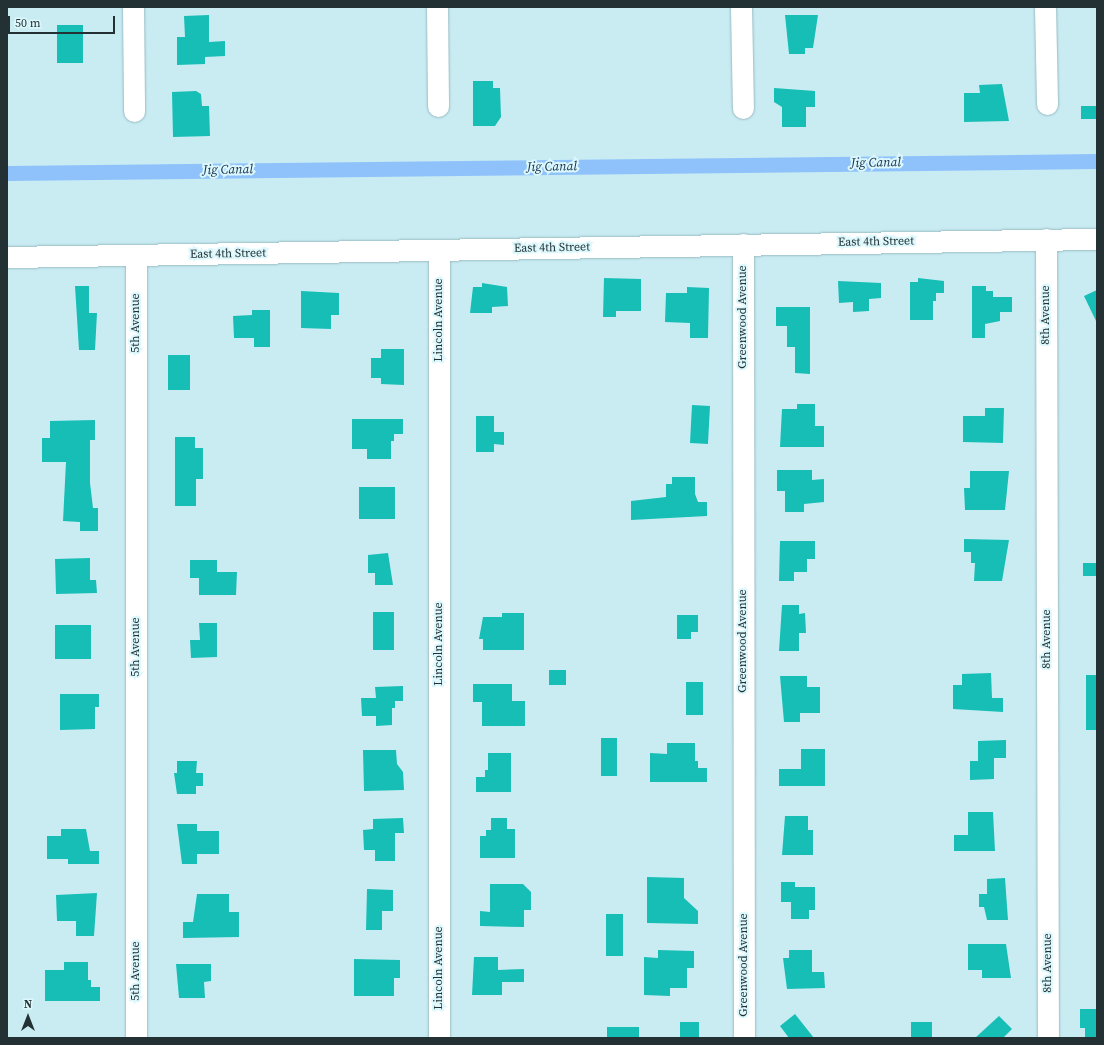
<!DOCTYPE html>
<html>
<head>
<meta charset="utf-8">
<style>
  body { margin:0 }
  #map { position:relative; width:1104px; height:1045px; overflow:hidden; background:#c9ecf3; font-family:"Source Serif 4",serif }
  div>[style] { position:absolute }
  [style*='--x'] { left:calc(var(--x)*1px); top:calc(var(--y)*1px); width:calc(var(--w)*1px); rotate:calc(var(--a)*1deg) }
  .canal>* { height:15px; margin:-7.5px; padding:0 7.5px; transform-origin:7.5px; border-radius:7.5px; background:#8fc2fb }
  .building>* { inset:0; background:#16beb5; transform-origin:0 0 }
  .roads { filter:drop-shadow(0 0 1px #99bbc1) drop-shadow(0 0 1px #99bbc1) }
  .minor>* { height:21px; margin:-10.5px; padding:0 10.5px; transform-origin:10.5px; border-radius:10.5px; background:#fff }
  span { translate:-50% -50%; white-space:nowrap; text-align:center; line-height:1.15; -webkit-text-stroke:4px #dcf8fd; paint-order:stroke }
  .street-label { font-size:12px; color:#233134 }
  .water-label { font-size:13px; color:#122c48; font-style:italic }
  .frame { position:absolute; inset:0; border:8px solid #233134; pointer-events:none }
  .north { position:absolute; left:8px; top:997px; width:40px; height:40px; -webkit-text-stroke:3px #dcf8fd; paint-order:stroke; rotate:0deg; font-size:11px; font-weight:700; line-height:16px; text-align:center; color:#233134 }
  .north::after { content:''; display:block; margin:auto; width:14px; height:18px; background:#233134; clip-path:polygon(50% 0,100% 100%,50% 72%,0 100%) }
  .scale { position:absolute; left:8px; top:16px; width:107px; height:18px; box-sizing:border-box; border:2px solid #233134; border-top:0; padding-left:5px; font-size:12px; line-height:14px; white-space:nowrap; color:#233134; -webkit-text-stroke:3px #dcf8fd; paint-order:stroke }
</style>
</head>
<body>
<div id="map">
  <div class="canal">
    <i style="--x:7;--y:173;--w:1090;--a:-0.63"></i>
  </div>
  <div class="building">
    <i style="clip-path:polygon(209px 15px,209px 42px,225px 41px,225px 56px,205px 57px,205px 64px,177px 65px,177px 37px,185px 37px,184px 16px)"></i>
    <i style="clip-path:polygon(785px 15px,818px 15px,813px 48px,805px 48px,805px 54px,789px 54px)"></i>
    <i style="left:57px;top:25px;width:26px;height:38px"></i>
    <i style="clip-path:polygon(473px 81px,493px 81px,493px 88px,500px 88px,501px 117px,495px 126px,473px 126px)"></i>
    <i style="clip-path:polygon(1002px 84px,1009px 121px,964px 122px,964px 93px,980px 93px,979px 85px)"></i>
    <i style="clip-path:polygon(774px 88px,815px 91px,815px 107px,806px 107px,806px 127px,782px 127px,782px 107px,774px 102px)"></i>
    <i style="clip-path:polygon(196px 91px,201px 94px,202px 106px,209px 106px,210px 136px,173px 137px,172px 92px)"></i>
    <i style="left:1081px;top:106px;width:16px;height:13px"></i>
    <i style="clip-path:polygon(604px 278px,641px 279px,641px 311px,616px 311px,616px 317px,603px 317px)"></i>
    <i style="clip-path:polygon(918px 278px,944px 281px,944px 293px,936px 293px,936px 301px,933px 301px,933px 320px,910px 320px,910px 282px,918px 282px)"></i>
    <i style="clip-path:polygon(838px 281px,881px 283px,881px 298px,869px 299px,869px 311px,853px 312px,853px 302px,839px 303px)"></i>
    <i style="clip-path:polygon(482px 283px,507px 287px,508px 306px,492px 307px,492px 313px,470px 313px,473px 287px,482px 287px)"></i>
    <i style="clip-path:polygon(75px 286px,89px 286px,89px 313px,97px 313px,95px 350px,79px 350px)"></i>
    <i style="clip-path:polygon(972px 286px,986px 286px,986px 291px,993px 291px,993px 297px,1012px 297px,1012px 312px,1000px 312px,1000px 321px,985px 324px,985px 338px,972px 338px)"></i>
    <i style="clip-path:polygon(687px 287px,709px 288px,708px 338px,690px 338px,690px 323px,665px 322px,666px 293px,687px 293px)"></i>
    <i style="clip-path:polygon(1097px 290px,1097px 323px,1084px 296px)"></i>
    <i style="clip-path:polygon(301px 291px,339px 293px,339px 315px,331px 315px,331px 329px,301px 328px)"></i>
    <i style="clip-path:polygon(776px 307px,810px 307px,810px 374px,795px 373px,795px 347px,787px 347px,787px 326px,776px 326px)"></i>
    <i style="clip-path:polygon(252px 310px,270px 310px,270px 347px,254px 347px,254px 338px,234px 338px,233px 316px,252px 315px)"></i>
    <i style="clip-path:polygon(381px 349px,404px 349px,404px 385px,381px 384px,381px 378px,371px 378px,371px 358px,381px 358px)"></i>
    <i style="left:190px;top:355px;width:35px;height:22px;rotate:90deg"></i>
    <i style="clip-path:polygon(797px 404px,815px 404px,815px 426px,824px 426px,824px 447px,780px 447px,782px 409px,797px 409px)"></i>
    <i style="left:692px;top:405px;width:18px;height:38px;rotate:3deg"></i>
    <i style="clip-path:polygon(985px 408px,1004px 408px,1003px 443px,963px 442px,963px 416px,985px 416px)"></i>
    <i style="clip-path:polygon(476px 416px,494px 416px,494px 432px,504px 432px,504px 445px,494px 444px,494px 452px,476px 452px)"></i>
    <i style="clip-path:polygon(352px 419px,403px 419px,403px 434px,394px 434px,394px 441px,391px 441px,391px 459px,367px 459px,367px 449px,352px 449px)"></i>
    <i style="clip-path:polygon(95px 420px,95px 440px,90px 440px,90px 483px,93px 508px,98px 508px,98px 531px,80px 531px,80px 522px,63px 521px,66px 462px,42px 462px,42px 438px,50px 438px,50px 421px)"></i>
    <i style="clip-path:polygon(175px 437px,195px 437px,195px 448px,203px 448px,203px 479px,196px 479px,196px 506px,175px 506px)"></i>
    <i style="clip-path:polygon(777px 470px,812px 470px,812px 480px,824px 479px,824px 502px,804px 504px,804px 512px,785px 512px,785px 491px,777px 491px)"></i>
    <i style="clip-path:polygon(970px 471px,1009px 471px,1005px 510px,965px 510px,964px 488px,970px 488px)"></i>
    <i style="clip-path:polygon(672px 477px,695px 477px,695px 494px,698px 502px,707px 502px,707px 516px,631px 520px,631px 501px,666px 497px,666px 484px,672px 484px)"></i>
    <i style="left:359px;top:487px;width:36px;height:32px"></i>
    <i style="clip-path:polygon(964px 539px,1009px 540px,1002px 581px,974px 581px,975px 563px,971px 563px,971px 552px,964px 552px)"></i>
    <i style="clip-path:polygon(780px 541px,815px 541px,815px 559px,807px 559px,807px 572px,794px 572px,794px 581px,779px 581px)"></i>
    <i style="clip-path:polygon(388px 553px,393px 585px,375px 585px,375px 573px,368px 573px,368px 555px)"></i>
    <i style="clip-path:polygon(90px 558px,90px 580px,96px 580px,97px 593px,56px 594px,55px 559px)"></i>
    <i style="clip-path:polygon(190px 560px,217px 560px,217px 572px,237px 572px,236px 595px,199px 595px,199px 578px,190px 578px)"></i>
    <i style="left:1083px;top:563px;width:14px;height:13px"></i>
    <i style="clip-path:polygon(782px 605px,799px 605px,799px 614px,805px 613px,806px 633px,799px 633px,799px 651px,779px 651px)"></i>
    <i style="left:373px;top:612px;width:21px;height:38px"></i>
    <i style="clip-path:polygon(502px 613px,524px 613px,524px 650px,483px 650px,483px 639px,479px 639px,483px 617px,502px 617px)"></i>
    <i style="clip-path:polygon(677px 615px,698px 615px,698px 632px,691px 632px,691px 639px,677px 639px)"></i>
    <i style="clip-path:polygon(199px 623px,217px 623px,217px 657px,191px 658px,190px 640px,200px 640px)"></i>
    <i style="left:55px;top:625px;width:36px;height:34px"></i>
    <i style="left:549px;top:670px;width:17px;height:15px"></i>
    <i style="clip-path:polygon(991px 673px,992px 698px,1003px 698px,1003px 712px,953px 709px,953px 685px,962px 685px,962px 674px)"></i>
    <i style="left:1086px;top:675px;width:11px;height:55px"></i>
    <i style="clip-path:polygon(780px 676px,807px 676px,807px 687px,820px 687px,820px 713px,800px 713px,800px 722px,784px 722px)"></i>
    <i style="left:686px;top:682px;width:17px;height:33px"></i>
    <i style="clip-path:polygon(473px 684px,512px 684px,512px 701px,525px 701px,525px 726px,482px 726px,482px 702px,473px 702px)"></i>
    <i style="clip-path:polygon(403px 686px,403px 701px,395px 701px,395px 708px,392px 708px,392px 725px,376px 726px,376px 716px,362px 716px,361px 698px,376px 698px,375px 687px)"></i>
    <i style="clip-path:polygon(60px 694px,99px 694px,99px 707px,95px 707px,95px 729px,60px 730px)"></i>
    <i style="left:601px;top:738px;width:16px;height:38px"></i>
    <i style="clip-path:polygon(1006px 740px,1006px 758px,994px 758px,994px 779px,970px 780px,970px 761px,978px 761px,978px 741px)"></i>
    <i style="clip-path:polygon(667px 743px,695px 743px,695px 761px,698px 761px,698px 768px,707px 768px,707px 782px,650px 782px,650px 753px,667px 754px)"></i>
    <i style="clip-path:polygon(801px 749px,825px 749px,825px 786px,779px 786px,779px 769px,801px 769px)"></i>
    <i style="clip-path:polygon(363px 750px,396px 750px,397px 764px,403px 772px,404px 790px,364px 791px)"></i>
    <i style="clip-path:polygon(488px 753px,511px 753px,511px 792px,476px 792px,476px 777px,485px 777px,485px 770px,488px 770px)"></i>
    <i style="clip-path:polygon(177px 761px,197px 761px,196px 773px,203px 773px,203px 786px,196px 786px,196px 794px,177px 794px,174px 773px,177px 773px)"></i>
    <i style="clip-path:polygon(968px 812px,993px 812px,995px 851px,954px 851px,954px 835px,968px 835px)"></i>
    <i style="clip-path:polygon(785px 816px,808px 816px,808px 830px,813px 830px,813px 855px,782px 855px)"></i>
    <i style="clip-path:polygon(403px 818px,404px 833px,395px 833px,395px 861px,375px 861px,375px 850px,364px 850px,363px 830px,373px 829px,373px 819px)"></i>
    <i style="clip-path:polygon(491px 818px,507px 818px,507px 829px,515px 829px,515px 858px,480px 858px,480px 836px,486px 836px,486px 830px,491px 830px)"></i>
    <i style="clip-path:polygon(177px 824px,197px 824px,197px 831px,219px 831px,219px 854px,197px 854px,197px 864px,182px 864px)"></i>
    <i style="clip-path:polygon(61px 829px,86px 829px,90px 851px,99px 851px,99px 864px,68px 864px,68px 859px,47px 859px,47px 836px,61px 836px)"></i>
    <i style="clip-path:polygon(647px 877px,684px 878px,684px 898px,698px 911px,698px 924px,647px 923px)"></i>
    <i style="clip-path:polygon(1005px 878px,1008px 920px,987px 920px,984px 907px,979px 907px,979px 894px,987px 894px,987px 879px)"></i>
    <i style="clip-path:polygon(781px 882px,795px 882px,795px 887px,815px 887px,815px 910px,809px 910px,809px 919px,791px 919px,791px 902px,781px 902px)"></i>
    <i style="clip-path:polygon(490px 884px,523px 884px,531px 892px,531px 910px,524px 910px,524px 927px,480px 926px,480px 911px,490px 912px)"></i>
    <i style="clip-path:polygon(367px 889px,393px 890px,393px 911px,382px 911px,382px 930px,366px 930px)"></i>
    <i style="clip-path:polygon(97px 893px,94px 936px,76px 936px,76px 921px,57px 921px,56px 895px)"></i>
    <i style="clip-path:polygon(197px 894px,229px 894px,229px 912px,239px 912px,239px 937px,183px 938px,183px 922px,193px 922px)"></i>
    <i style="left:606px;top:914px;width:17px;height:42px"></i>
    <i style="clip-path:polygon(968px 944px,1006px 944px,1011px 978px,982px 978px,982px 970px,968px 970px)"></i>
    <i style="clip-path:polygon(658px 950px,694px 951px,694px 968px,687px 968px,687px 988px,670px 988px,670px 996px,644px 995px,644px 957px,658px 958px)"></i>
    <i style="clip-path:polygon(789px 950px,812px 950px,812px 972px,824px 972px,825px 988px,787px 989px,783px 958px,789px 958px)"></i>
    <i style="clip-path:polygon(474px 957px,498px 957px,498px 970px,524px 969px,524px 982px,502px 982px,502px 995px,472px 995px)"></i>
    <i style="clip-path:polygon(354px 959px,400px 960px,400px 978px,394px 978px,394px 996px,354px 996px)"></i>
    <i style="clip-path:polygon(64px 962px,88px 962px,88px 980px,91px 980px,91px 987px,100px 987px,100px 1001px,45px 1001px,45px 970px,64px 970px)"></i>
    <i style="clip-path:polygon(176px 964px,211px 964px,211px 981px,204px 982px,205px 998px,179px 998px)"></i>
    <i style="clip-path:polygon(1080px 1009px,1097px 1009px,1097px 1038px,1085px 1038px,1085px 1028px,1080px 1028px)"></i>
    <i style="clip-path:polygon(795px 1014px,814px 1038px,789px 1038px,780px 1026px)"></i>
    <i style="clip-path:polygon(999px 1016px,1012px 1029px,1003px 1038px,975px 1038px)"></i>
    <i style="left:680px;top:1022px;width:19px;height:16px"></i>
    <i style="left:911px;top:1022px;width:21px;height:16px"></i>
    <i style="left:607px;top:1027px;width:32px;height:11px"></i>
  </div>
  <div class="roads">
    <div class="minor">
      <i style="--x:133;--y:7;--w:104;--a:89.4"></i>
      <i style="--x:437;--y:7;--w:99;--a:89.4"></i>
      <i style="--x:741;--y:7;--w:101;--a:88.9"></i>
      <i style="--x:1045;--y:7;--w:97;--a:88.8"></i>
      <i style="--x:1046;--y:239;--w:799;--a:89.86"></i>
      <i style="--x:743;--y:244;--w:794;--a:89.93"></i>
      <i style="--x:439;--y:251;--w:787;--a:90"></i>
      <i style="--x:136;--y:256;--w:782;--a:90"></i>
      <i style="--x:7;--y:257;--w:1090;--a:-0.95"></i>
    </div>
  </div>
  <div class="street-label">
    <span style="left:876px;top:242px;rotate:-1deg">East 4th Street</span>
    <span style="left:552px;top:248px;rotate:-1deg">East 4th Street</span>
    <span style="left:228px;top:254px;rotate:-1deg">East 4th Street</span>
    <span style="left:1046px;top:315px;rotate:-90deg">8th Avenue</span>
    <span style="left:743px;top:317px;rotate:-90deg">Greenwood Avenue</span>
    <span style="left:439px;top:320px;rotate:-90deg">Lincoln Avenue</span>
    <span style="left:136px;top:323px;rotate:-90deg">5th Avenue</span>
    <span style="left:1047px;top:639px;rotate:-90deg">8th Avenue</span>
    <span style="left:743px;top:641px;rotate:-90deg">Greenwood Avenue</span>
    <span style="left:439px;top:644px;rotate:-90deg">Lincoln Avenue</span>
    <span style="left:136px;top:647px;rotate:-90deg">5th Avenue</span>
    <span style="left:1048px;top:963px;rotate:-90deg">8th Avenue</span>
    <span style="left:744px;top:965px;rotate:-90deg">Greenwood Avenue</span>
    <span style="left:439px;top:968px;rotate:-90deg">Lincoln Avenue</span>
    <span style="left:136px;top:971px;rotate:-90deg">5th Avenue</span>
  </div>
  <div class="water-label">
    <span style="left:876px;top:163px;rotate:-1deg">Jig Canal</span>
    <span style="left:552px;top:167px;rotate:-1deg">Jig Canal</span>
    <span style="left:228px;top:170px;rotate:-1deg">Jig Canal</span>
  </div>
  <div class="frame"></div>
  <div class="north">N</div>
  <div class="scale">50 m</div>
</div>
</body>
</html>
